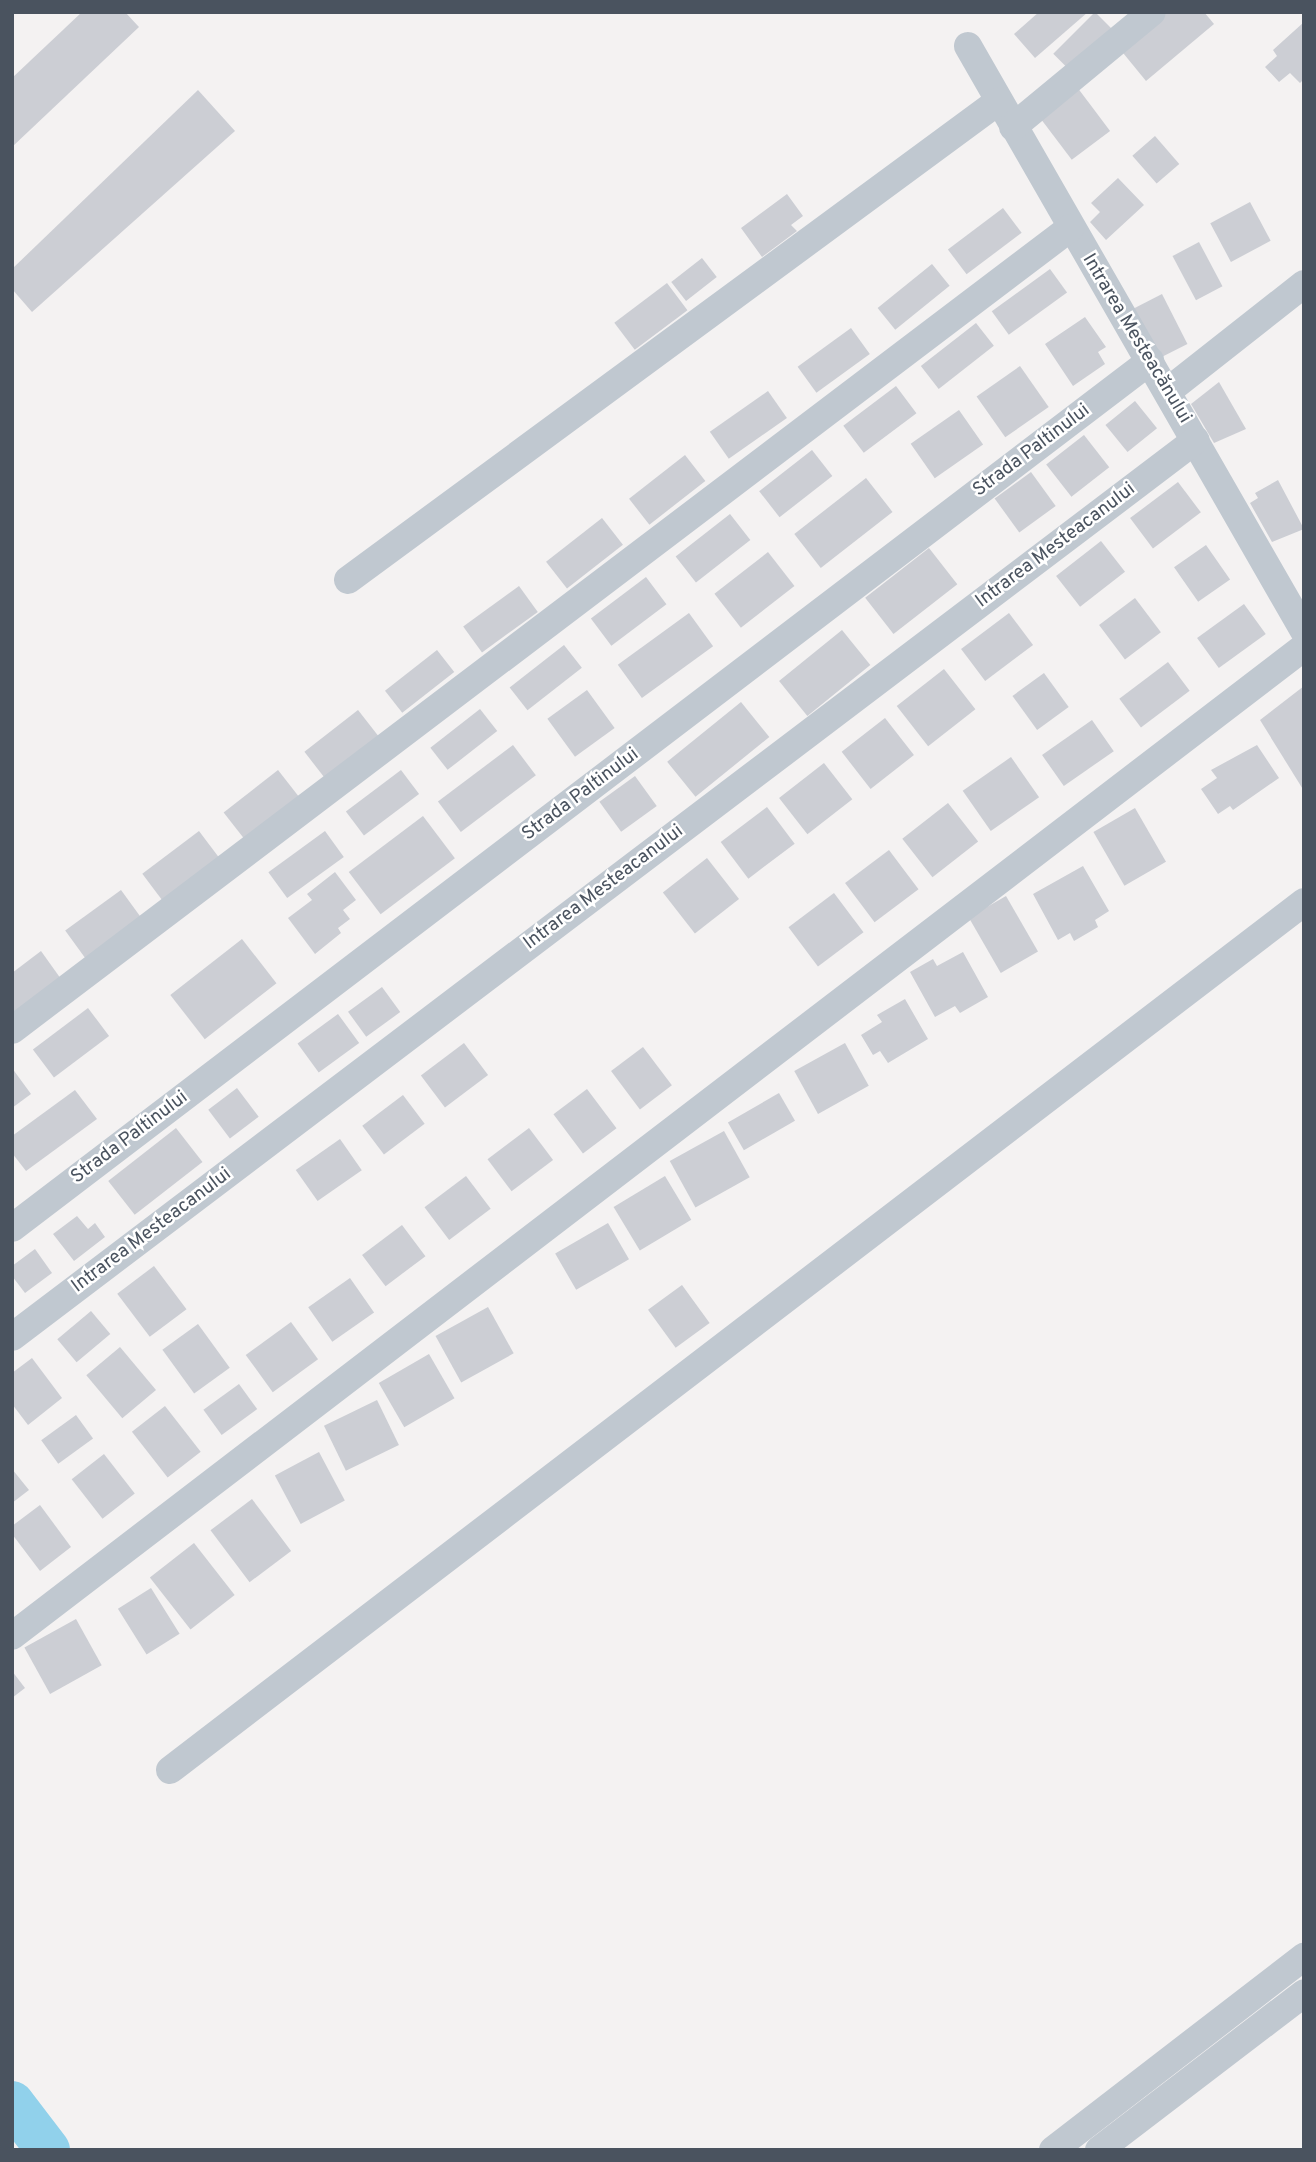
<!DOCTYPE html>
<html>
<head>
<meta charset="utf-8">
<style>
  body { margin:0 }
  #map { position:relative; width:1316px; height:2162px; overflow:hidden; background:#f4f2f2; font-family:Overpass,sans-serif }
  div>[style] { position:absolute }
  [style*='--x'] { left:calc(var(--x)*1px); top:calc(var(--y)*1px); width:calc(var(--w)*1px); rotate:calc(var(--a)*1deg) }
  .river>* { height:44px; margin:-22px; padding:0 22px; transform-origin:22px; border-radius:22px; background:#91d1eb }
  .building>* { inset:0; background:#ccced4; transform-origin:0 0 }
  .street>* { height:28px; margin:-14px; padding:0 14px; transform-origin:14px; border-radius:14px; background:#c0c8d0 }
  span { translate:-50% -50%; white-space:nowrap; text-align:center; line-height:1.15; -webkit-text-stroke:5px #fff; paint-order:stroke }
  .street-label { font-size:19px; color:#4a535f }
  .frame { position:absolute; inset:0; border:14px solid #4a535f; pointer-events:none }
</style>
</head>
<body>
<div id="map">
  <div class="river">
    <i style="--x:12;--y:2103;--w:59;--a:52.5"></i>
  </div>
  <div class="building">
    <i style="clip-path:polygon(82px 12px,125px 12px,139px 27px,12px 147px,12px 78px)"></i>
    <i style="clip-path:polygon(1039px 12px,1088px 12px,1035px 58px,1014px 34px)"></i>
    <i style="left:1095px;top:12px;width:30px;height:59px;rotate:45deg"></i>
    <i style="clip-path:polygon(1161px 12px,1204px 12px,1214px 24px,1146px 81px,1119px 48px)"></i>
    <i style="clip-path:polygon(1304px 22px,1304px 79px,1300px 83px,1290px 73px,1279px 82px,1265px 67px,1277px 56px,1273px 50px)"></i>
    <i style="left:1077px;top:87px;width:55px;height:48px;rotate:53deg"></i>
    <i style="clip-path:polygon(198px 90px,235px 131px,32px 312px,12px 289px,12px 269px)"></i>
    <i style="left:1155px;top:136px;width:37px;height:30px;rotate:49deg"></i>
    <i style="clip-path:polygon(1118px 178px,1144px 205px,1106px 240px,1090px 222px,1100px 212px,1091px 203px)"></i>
    <i style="clip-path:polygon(787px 194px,803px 216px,791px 225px,797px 231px,762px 257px,741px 228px)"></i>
    <i style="left:1250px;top:202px;width:44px;height:45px;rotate:62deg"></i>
    <i style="left:1003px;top:208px;width:31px;height:69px;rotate:53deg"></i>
    <i style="left:1199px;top:242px;width:50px;height:30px;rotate:62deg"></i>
    <i style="left:702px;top:258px;width:24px;height:39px;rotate:52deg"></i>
    <i style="left:932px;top:264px;width:28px;height:70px;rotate:51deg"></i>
    <i style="left:1050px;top:269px;width:29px;height:72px;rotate:54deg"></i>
    <i style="left:667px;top:283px;width:34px;height:66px;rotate:53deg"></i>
    <i style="left:1162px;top:294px;width:56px;height:35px;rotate:63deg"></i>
    <i style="clip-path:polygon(1085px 317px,1106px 347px,1098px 352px,1105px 364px,1073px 386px,1045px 344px)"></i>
    <i style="left:976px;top:323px;width:29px;height:70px;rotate:52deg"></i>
    <i style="left:851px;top:328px;width:32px;height:66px;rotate:54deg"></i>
    <i style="left:1020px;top:366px;width:50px;height:53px;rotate:55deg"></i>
    <i style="clip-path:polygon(1219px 382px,1246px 429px,1214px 443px,1191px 404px)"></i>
    <i style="left:896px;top:386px;width:34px;height:66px;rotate:53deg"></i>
    <i style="left:768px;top:391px;width:33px;height:71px;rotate:55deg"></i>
    <i style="left:1135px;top:401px;width:35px;height:38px;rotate:51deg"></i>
    <i style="left:959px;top:410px;width:42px;height:59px;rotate:55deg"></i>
    <i style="left:1084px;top:435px;width:41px;height:48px;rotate:52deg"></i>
    <i style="left:812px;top:450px;width:33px;height:67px;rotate:52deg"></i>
    <i style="left:685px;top:455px;width:33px;height:71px;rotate:52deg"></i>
    <i style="left:1031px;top:472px;width:42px;height:45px;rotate:54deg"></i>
    <i style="left:866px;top:478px;width:43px;height:91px;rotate:52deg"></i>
    <i style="clip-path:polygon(1278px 480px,1304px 529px,1272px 542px,1250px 503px,1258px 498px,1255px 493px)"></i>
    <i style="left:1178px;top:482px;width:38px;height:60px;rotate:53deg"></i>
    <i style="left:730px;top:514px;width:33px;height:69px;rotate:52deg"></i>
    <i style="left:602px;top:518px;width:34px;height:71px;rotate:52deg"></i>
    <i style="left:1101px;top:541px;width:39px;height:57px;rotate:52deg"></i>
    <i style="left:1206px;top:545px;width:42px;height:39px;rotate:55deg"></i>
    <i style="left:929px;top:548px;width:46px;height:81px;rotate:52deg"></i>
    <i style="left:768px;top:552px;width:43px;height:68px;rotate:52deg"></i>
    <i style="left:646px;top:577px;width:34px;height:69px;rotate:53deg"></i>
    <i style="left:519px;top:586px;width:32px;height:69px;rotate:54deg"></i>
    <i style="left:1135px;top:598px;width:43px;height:45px;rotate:53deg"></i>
    <i style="left:1244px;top:604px;width:37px;height:58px;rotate:54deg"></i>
    <i style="left:689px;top:613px;width:41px;height:88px;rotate:54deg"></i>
    <i style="left:1009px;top:613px;width:40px;height:60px;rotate:53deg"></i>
    <i style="left:842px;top:630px;width:45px;height:81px;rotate:51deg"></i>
    <i style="left:564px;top:645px;width:29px;height:69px;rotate:52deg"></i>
    <i style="left:437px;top:650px;width:28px;height:66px;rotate:52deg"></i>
    <i style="left:1168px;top:662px;width:36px;height:61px;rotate:53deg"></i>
    <i style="left:944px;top:669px;width:51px;height:60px;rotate:52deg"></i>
    <i style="left:1044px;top:673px;width:42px;height:39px;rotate:54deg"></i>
    <i style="clip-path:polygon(1304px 686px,1304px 791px,1260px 720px)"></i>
    <i style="left:587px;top:690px;width:47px;height:49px;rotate:54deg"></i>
    <i style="left:741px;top:702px;width:45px;height:95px;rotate:51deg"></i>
    <i style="left:480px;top:709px;width:28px;height:63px;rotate:52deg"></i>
    <i style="left:358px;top:710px;width:34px;height:68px;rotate:52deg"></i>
    <i style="left:885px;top:718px;width:47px;height:55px;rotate:52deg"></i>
    <i style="left:1092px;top:720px;width:38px;height:61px;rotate:55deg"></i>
    <i style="left:513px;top:745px;width:38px;height:94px;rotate:53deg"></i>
    <i style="clip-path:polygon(1257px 745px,1279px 778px,1233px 810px,1230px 806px,1218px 814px,1201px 789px,1217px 778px,1211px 770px)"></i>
    <i style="left:1011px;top:757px;width:49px;height:59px;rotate:55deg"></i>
    <i style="left:824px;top:763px;width:46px;height:57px;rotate:52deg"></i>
    <i style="left:278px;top:770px;width:34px;height:69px;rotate:52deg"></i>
    <i style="left:401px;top:770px;width:30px;height:69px;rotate:53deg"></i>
    <i style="left:635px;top:776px;width:37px;height:44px;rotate:54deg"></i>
    <i style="left:948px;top:803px;width:49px;height:58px;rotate:52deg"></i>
    <i style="left:767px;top:807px;width:46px;height:58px;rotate:53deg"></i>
    <i style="left:1135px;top:808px;width:62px;height:48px;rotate:60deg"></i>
    <i style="left:423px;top:816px;width:53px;height:93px;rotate:53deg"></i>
    <i style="left:199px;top:831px;width:35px;height:71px;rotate:53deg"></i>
    <i style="left:325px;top:831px;width:32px;height:70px;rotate:54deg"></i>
    <i style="left:889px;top:850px;width:49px;height:55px;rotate:53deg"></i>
    <i style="left:707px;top:858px;width:52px;height:56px;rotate:52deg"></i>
    <i style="clip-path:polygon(1083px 866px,1109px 911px,1095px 920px,1098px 927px,1074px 941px,1070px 933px,1058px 940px,1033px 894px)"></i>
    <i style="clip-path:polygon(335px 872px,356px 900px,343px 910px,350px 919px,338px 928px,341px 933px,315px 954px,288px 918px,312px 900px,307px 894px)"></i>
    <i style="left:121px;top:890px;width:34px;height:69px;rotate:54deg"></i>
    <i style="left:834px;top:893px;width:49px;height:57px;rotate:53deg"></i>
    <i style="left:1006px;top:896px;width:64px;height:43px;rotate:60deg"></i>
    <i style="left:242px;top:939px;width:56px;height:91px;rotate:52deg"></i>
    <i style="clip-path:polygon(41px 951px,61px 979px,12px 1015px,12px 973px)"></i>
    <i style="clip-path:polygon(963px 952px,988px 997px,960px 1013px,955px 1006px,935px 1017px,910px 972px,933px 959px,937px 966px)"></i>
    <i style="left:382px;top:987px;width:31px;height:42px;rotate:54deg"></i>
    <i style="clip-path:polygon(905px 999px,928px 1039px,888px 1063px,880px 1051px,873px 1055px,861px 1035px,882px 1022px,877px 1015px)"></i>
    <i style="left:88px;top:1008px;width:35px;height:69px;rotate:53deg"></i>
    <i style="left:338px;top:1014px;width:36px;height:50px;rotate:54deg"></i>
    <i style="left:464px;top:1043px;width:40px;height:54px;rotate:53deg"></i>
    <i style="left:845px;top:1043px;width:49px;height:58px;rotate:61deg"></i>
    <i style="left:643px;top:1047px;width:48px;height:40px;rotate:53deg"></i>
    <i style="clip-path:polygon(12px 1068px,31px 1094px,12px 1108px)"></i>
    <i style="left:237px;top:1088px;width:36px;height:36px;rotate:53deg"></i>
    <i style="left:587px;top:1089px;width:49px;height:42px;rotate:53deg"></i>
    <i style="clip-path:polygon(75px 1090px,97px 1119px,26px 1171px,12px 1153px,12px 1136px)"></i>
    <i style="left:779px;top:1093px;width:32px;height:59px;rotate:60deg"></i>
    <i style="left:403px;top:1095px;width:36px;height:51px;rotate:53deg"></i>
    <i style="left:176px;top:1128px;width:43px;height:86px;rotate:52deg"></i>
    <i style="left:529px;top:1128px;width:40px;height:52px;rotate:53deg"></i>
    <i style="left:724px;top:1131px;width:53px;height:62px;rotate:61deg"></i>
    <i style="left:340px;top:1139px;width:38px;height:54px;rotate:55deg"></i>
    <i style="left:466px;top:1176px;width:41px;height:52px;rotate:53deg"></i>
    <i style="left:665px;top:1176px;width:51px;height:60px;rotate:59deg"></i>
    <i style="clip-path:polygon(77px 1216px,88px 1229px,95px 1223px,105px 1237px,74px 1261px,53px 1234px)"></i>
    <i style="left:608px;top:1223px;width:42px;height:61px;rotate:60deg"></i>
    <i style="left:402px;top:1225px;width:39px;height:50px;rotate:53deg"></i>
    <i style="clip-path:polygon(35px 1249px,52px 1273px,25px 1293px,12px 1276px,12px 1266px)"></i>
    <i style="left:154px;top:1266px;width:54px;height:46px;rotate:53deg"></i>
    <i style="left:350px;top:1278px;width:42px;height:51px;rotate:55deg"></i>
    <i style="left:682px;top:1285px;width:47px;height:42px;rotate:54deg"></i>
    <i style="left:488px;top:1307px;width:53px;height:60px;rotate:61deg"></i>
    <i style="left:91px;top:1311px;width:30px;height:44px;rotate:50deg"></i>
    <i style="left:291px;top:1322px;width:46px;height:56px;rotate:54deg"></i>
    <i style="left:198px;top:1324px;width:54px;height:44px;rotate:54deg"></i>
    <i style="left:120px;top:1347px;width:56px;height:44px;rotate:50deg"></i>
    <i style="left:429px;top:1354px;width:51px;height:58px;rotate:60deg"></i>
    <i style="clip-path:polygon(32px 1358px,62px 1398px,28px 1425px,12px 1404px,12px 1373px)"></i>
    <i style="left:239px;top:1384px;width:31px;height:44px;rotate:54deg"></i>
    <i style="left:377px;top:1400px;width:50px;height:59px;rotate:64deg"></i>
    <i style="left:165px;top:1406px;width:58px;height:42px;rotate:52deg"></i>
    <i style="left:76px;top:1415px;width:29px;height:43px;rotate:54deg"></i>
    <i style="left:319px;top:1452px;width:55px;height:50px;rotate:62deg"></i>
    <i style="left:104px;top:1454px;width:50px;height:41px;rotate:52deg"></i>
    <i style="clip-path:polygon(12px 1469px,29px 1490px,12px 1503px)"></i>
    <i style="left:252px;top:1499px;width:65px;height:52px;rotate:53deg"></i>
    <i style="clip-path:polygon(40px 1505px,71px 1547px,40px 1571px,12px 1534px,12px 1526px)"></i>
    <i style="left:194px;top:1543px;width:66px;height:56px;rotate:52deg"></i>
    <i style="left:151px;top:1588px;width:54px;height:39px;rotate:58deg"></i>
    <i style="left:76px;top:1619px;width:53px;height:59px;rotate:61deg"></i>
    <i style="clip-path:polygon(12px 1671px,25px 1688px,12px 1698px)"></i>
  </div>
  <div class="street">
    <i style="--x:968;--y:46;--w:675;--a:60.13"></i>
    <i style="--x:1013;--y:127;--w:180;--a:-39.6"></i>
    <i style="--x:1168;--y:391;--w:173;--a:-38.2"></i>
    <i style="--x:348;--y:580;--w:808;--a:-36.35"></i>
    <i style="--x:12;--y:1030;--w:1328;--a:-37.16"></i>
    <i style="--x:12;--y:1228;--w:1431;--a:-37.3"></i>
    <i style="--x:12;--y:1337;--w:1485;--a:-37.15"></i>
    <i style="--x:12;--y:1636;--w:1627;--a:-37.43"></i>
    <i style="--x:170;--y:1770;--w:1428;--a:-37.43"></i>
    <i style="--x:1053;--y:2150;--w:317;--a:-37.6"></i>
    <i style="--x:1099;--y:2150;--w:258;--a:-37.4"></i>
  </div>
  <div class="street-label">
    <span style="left:1136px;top:339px;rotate:59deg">Intrarea Mesteacănului</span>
    <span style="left:1032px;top:451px;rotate:-37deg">Strada Paltinului</span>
    <span style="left:1056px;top:546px;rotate:-37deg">Intrarea Mesteacanului</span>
    <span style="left:581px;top:795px;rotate:-37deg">Strada Paltinului</span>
    <span style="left:604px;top:888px;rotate:-37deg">Intrarea Mesteacanului</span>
    <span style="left:130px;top:1138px;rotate:-37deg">Strada Paltinului</span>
    <span style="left:152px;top:1231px;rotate:-37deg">Intrarea Mesteacanului</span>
  </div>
  <div class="frame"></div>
</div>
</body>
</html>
